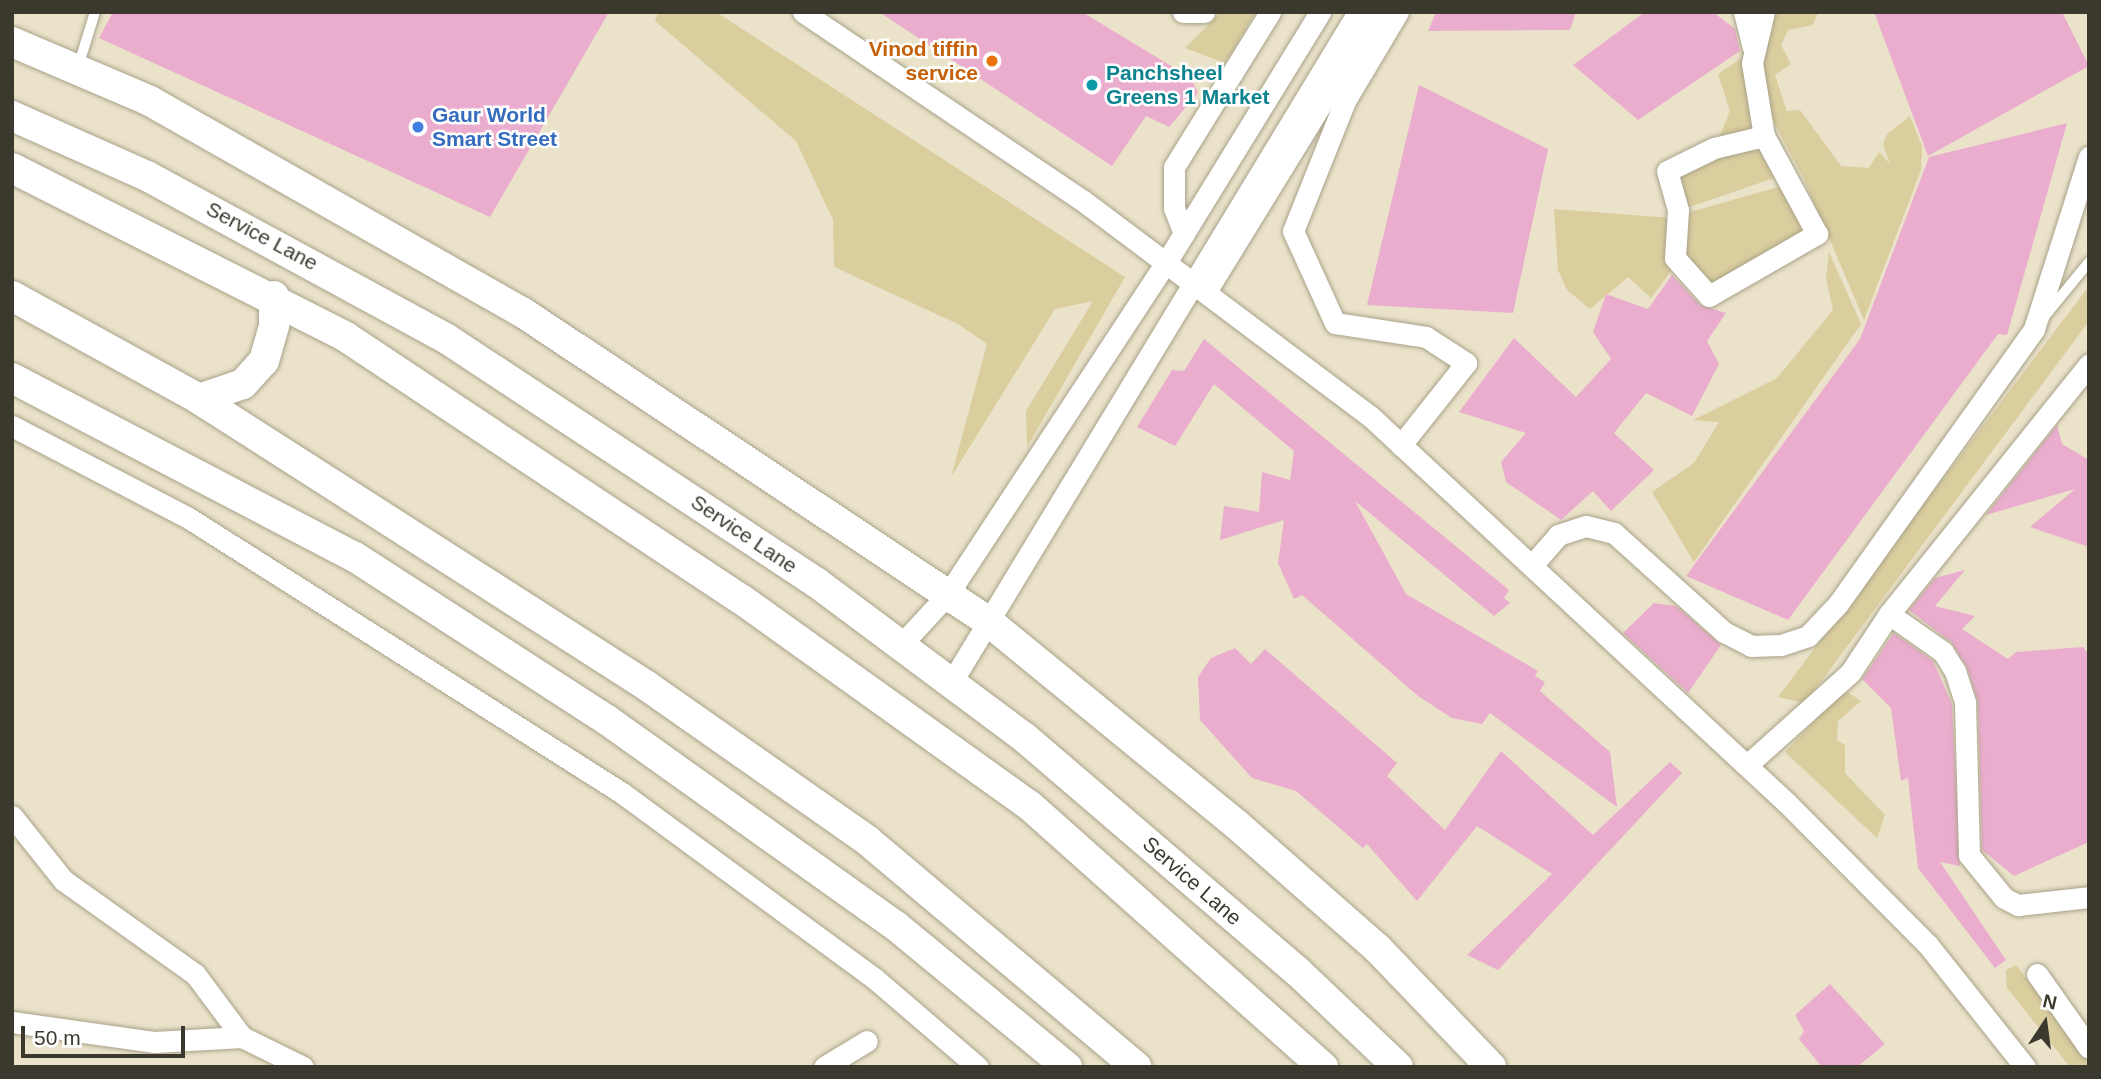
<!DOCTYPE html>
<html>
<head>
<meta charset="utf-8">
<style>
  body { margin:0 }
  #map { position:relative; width:2101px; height:1079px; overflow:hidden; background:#eae3ca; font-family:Helvetica,sans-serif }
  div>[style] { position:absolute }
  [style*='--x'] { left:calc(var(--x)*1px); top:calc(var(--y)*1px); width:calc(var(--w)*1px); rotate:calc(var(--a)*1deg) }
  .green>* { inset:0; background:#dacd9e }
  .building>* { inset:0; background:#ebadce }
  .roads { filter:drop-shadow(0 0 2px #a9a28a) drop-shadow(0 0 2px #a9a28a) }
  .lane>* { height:10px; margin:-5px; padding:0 5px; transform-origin:5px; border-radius:5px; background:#fff }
  .street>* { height:21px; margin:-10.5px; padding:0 10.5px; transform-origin:10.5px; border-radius:10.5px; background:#fff }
  .secondary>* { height:30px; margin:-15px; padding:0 15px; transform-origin:15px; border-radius:15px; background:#fff }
  .dots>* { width:19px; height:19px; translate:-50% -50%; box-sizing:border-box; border:4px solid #fff; border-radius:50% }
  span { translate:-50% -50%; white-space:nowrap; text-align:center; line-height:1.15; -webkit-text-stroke:5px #fff; paint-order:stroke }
  .food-label { font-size:21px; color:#c56008; font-weight:700 }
  .right { translate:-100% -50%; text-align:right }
  .culture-label { font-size:21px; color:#0d838f; font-weight:700 }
  .left { translate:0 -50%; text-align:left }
  .shop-label { font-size:21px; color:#366cbe; font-weight:700 }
  .street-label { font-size:21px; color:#3b382e }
  .frame { position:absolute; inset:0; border:14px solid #3b382e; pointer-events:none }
  .north { position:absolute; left:2010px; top:988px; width:70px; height:70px; -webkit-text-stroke:5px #fff; paint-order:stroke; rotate:13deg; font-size:19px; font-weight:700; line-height:28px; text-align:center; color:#3b382e }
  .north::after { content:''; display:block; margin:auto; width:24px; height:32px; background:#3b382e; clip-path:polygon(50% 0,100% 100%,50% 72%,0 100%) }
  .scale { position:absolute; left:21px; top:1026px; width:164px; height:32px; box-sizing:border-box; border:4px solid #3b382e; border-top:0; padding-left:9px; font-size:21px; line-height:24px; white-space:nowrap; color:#3b382e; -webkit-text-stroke:5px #fff; paint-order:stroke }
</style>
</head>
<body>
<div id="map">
  <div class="green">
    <i style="clip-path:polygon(658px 12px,716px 12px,1125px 277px,1027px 447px,1026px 411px,1093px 301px,1055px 309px,951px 477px,987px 344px,958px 324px,834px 267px,833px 220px,796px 141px,655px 21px)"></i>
    <i style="clip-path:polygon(1221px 12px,1256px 12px,1225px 63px,1185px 48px)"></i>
    <i style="clip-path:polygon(1771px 12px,1818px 12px,1813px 25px,1788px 30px,1781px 45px,1791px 64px,1775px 75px,1787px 111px,1800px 110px,1841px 166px,1869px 168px,1879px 152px,1890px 164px,1883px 144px,1887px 134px,1910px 116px,1922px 146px,1921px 170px,1864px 320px,1804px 179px,1759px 94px,1760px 52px)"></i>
    <i style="clip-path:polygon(1746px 55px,1756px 134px,1717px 142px,1730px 111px,1718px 74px)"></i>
    <i style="clip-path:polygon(1764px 147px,1777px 177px,1684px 209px,1672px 174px,1709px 154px)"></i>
    <i style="clip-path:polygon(1785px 185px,1814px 232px,1707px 292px,1679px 252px,1683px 214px)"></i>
    <i style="clip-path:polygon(1554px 209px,1672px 218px,1671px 271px,1651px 298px,1628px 277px,1590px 309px,1567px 290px,1558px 270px)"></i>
    <i style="clip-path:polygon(1829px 252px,1861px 324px,1694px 562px,1652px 492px,1694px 463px,1719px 422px,1693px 420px,1777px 378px,1833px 310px,1826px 278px)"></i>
    <i style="clip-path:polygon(2089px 286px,2089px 321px,1805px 703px,1778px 697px)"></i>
    <i style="clip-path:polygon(1844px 690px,1861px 701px,1838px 721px,1837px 740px,1845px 745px,1845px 773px,1885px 815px,1877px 838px,1785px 752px)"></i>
    <i style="clip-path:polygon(2016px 965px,2089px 1059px,2089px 1067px,2070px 1067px,2007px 988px,2006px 970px)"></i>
  </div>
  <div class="building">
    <i style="clip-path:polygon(113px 12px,609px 12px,490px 217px,99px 38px)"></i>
    <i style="clip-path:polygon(879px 12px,1082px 12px,1191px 78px,1198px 93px,1169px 127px,1146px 116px,1112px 166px)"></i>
    <i style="clip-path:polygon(1436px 12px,1576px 12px,1570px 30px,1428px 31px)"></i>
    <i style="clip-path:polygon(1645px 12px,1713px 12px,1735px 29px,1740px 51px,1638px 120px,1573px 65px)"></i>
    <i style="clip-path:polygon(1874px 12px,2062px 12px,2089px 66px,1928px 156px)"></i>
    <i style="clip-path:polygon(1419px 85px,1548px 149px,1513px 313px,1367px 305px)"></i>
    <i style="clip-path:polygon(2067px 123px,2007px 335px,1998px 334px,1788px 620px,1686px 576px,1860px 339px,1929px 157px)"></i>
    <i style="clip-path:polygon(1672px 275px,1700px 305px,1726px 313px,1707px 341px,1719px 364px,1692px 416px,1646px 393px,1614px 433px,1654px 470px,1611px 511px,1593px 491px,1561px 520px,1506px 482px,1501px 462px,1526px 433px,1459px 412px,1514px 338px,1576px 397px,1611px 359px,1593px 332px,1606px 294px,1648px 309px)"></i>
    <i style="clip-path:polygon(1204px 339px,1509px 590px,1504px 598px,1510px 603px,1494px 616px,1355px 501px,1406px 594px,1538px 671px,1535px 676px,1545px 682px,1540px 691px,1610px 752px,1617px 807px,1490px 713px,1482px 724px,1452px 718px,1418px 696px,1302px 595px,1294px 599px,1278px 563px,1284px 520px,1220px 540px,1224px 506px,1259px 512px,1262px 472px,1290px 480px,1294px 451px,1214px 384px,1175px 446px,1137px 427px,1172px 370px,1184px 371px)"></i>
    <i style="clip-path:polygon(2057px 425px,2062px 444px,2089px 460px,2089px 547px,2030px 527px,2075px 489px,1986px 515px)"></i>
    <i style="clip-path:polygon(1965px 570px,1935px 606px,1975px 616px,1962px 629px,2008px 659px,2016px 652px,2083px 647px,2089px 654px,2089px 842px,2014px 876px,1982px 850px,1978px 702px,1967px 667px,1951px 642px,1909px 610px,1935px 578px)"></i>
    <i style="clip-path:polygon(1654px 603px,1676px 606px,1721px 645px,1688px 693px,1623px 633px)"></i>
    <i style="clip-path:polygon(1894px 633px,1933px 661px,1952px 704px,1960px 866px,1940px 862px,2006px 960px,1995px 968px,1918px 868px,1908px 778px,1901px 781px,1891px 708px,1862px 679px)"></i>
    <i style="clip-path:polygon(1235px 648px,1251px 664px,1265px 649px,1397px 763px,1387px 776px,1445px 830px,1501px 751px,1593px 835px,1670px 762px,1682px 773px,1498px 970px,1467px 955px,1552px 874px,1477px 826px,1417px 901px,1367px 844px,1363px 848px,1296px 791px,1252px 778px,1200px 720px,1198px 677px,1211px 658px)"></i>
    <i style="clip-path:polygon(1830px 984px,1885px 1044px,1857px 1067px,1822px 1067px,1799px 1039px,1804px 1031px,1795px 1015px)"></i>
  </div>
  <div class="roads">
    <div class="lane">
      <i style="--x:78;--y:67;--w:58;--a:-72.8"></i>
      <i style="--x:2044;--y:317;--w:71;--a:-50.7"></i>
    </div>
    <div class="street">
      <i style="--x:803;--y:12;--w:336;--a:34"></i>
      <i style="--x:1082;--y:200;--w:361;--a:36.9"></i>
      <i style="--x:1371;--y:417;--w:567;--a:42.86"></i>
      <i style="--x:1787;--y:803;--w:200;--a:45.2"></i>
      <i style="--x:1928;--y:945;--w:156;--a:51.5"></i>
      <i style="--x:1183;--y:12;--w:21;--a:0"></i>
      <i style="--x:1398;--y:12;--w:104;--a:120.8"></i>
      <i style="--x:1345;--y:101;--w:140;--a:111.8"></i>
      <i style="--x:1293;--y:231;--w:101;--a:65.5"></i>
      <i style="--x:1335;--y:323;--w:92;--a:8.7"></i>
      <i style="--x:1426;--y:337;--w:48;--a:33"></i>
      <i style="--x:1466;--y:363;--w:105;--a:128.4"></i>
      <i style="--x:1744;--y:12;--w:36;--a:76"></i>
      <i style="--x:1764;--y:136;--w:51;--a:166.5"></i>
      <i style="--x:1714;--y:148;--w:52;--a:153.9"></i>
      <i style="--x:1667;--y:171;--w:41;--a:74.2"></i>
      <i style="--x:1678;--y:210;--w:48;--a:93.6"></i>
      <i style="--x:1675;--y:258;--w:51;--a:48.2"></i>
      <i style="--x:1709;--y:296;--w:125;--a:-29.9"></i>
      <i style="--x:1817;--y:234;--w:111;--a:-118.4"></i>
      <i style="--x:1764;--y:136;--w:74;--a:-99.3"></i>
      <i style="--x:1752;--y:63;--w:52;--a:-76.8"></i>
      <i style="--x:1184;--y:234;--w:28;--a:-111"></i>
      <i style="--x:1174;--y:208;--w:41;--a:-90"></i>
      <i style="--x:1174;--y:167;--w:182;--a:-58.2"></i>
      <i style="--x:1207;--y:290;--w:326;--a:-58.4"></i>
      <i style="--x:12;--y:426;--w:197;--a:27.5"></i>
      <i style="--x:187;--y:517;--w:515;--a:32.39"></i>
      <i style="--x:622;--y:793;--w:313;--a:36.3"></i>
      <i style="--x:874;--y:978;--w:137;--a:40.6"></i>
      <i style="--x:1534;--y:563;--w:37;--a:-49"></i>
      <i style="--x:1558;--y:535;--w:29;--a:-18"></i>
      <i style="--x:1586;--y:526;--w:29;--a:14"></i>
      <i style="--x:1614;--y:533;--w:148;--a:42"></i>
      <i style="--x:1724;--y:632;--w:30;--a:27"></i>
      <i style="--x:1751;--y:646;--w:30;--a:-2"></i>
      <i style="--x:1781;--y:645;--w:28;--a:-18"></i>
      <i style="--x:1808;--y:636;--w:44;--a:-46.8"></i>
      <i style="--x:1838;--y:604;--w:338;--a:-54.5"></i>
      <i style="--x:2034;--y:329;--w:181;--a:-72.3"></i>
      <i style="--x:1889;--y:614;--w:66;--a:35.1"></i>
      <i style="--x:1943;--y:652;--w:22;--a:58"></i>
      <i style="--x:1955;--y:671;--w:33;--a:72"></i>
      <i style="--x:1965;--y:702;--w:153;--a:88.5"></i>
      <i style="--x:1969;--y:855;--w:55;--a:50.9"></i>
      <i style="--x:2004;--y:898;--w:16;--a:27"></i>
      <i style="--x:2018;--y:905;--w:71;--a:-6.4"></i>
      <i style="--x:900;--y:646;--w:71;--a:-47.3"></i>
      <i style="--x:948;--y:594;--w:399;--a:-56.7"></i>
      <i style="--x:1167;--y:261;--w:292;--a:-58.4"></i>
      <i style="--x:951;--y:683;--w:785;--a:-58.76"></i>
      <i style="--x:1747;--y:765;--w:138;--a:-41.8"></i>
      <i style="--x:1850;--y:673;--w:71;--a:-56.5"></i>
      <i style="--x:1889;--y:614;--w:320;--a:-51.3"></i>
      <i style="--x:12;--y:816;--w:82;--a:51.4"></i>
      <i style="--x:63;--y:880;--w:162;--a:35.5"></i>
      <i style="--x:195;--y:974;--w:79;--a:53.3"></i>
      <i style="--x:2037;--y:974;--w:90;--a:54.9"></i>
      <i style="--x:12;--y:1022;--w:143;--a:8"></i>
      <i style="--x:154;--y:1042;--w:88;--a:-3.3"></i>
      <i style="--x:242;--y:1037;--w:68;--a:26.2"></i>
      <i style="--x:824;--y:1067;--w:50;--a:-31.2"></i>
    </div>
    <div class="secondary">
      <i style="--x:12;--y:42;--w:150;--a:23.1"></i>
      <i style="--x:150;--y:101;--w:428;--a:29.6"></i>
      <i style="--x:522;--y:312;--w:561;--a:33.58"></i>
      <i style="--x:989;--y:622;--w:320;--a:39.3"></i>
      <i style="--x:1237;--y:825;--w:186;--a:41.3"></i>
      <i style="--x:1377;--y:948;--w:165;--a:46.2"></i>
      <i style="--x:12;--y:116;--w:148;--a:24"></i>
      <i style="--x:147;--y:176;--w:341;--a:28.5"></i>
      <i style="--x:447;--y:339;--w:443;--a:33.4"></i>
      <i style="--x:817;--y:583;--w:259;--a:36.7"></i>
      <i style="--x:1025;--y:738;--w:358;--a:40.6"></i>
      <i style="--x:1297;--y:971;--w:139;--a:43.5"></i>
      <i style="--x:12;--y:168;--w:374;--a:26.8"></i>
      <i style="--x:346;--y:337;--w:474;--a:33.6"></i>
      <i style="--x:741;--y:599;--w:354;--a:35.6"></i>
      <i style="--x:1029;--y:805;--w:394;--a:41.7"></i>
      <i style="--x:12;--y:296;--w:213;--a:28.8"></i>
      <i style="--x:199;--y:399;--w:532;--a:32.64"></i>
      <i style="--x:647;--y:686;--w:270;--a:35"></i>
      <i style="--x:868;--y:841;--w:351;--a:40.1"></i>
      <i style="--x:12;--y:378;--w:387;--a:27.6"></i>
      <i style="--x:355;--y:557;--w:300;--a:32.9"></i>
      <i style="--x:607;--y:720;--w:355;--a:35.5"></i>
      <i style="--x:896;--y:926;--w:222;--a:39.5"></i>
      <i style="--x:199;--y:399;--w:46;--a:-18.8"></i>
      <i style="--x:243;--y:384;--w:31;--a:-48"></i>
      <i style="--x:264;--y:361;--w:37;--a:-74"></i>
      <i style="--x:274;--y:325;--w:29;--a:-90"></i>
    </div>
  </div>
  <div class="dots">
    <i style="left:992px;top:61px;background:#e8710a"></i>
    <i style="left:1092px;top:85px;background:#0f9aa8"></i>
    <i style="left:418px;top:127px;background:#3f7fe0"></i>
  </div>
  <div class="food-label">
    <span class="right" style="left:978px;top:61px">Vinod tiffin<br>service</span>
  </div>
  <div class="culture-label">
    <span class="left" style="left:1106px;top:85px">Panchsheel<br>Greens 1 Market</span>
  </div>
  <div class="shop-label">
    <span class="left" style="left:432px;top:127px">Gaur World<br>Smart Street</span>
  </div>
  <div class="street-label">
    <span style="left:262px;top:236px;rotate:28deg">Service Lane</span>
    <span style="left:744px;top:534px;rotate:34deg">Service Lane</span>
    <span style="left:1192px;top:881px;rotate:41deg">Service Lane</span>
  </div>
  <div class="frame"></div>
  <div class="north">N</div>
  <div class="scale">50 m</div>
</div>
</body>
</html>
